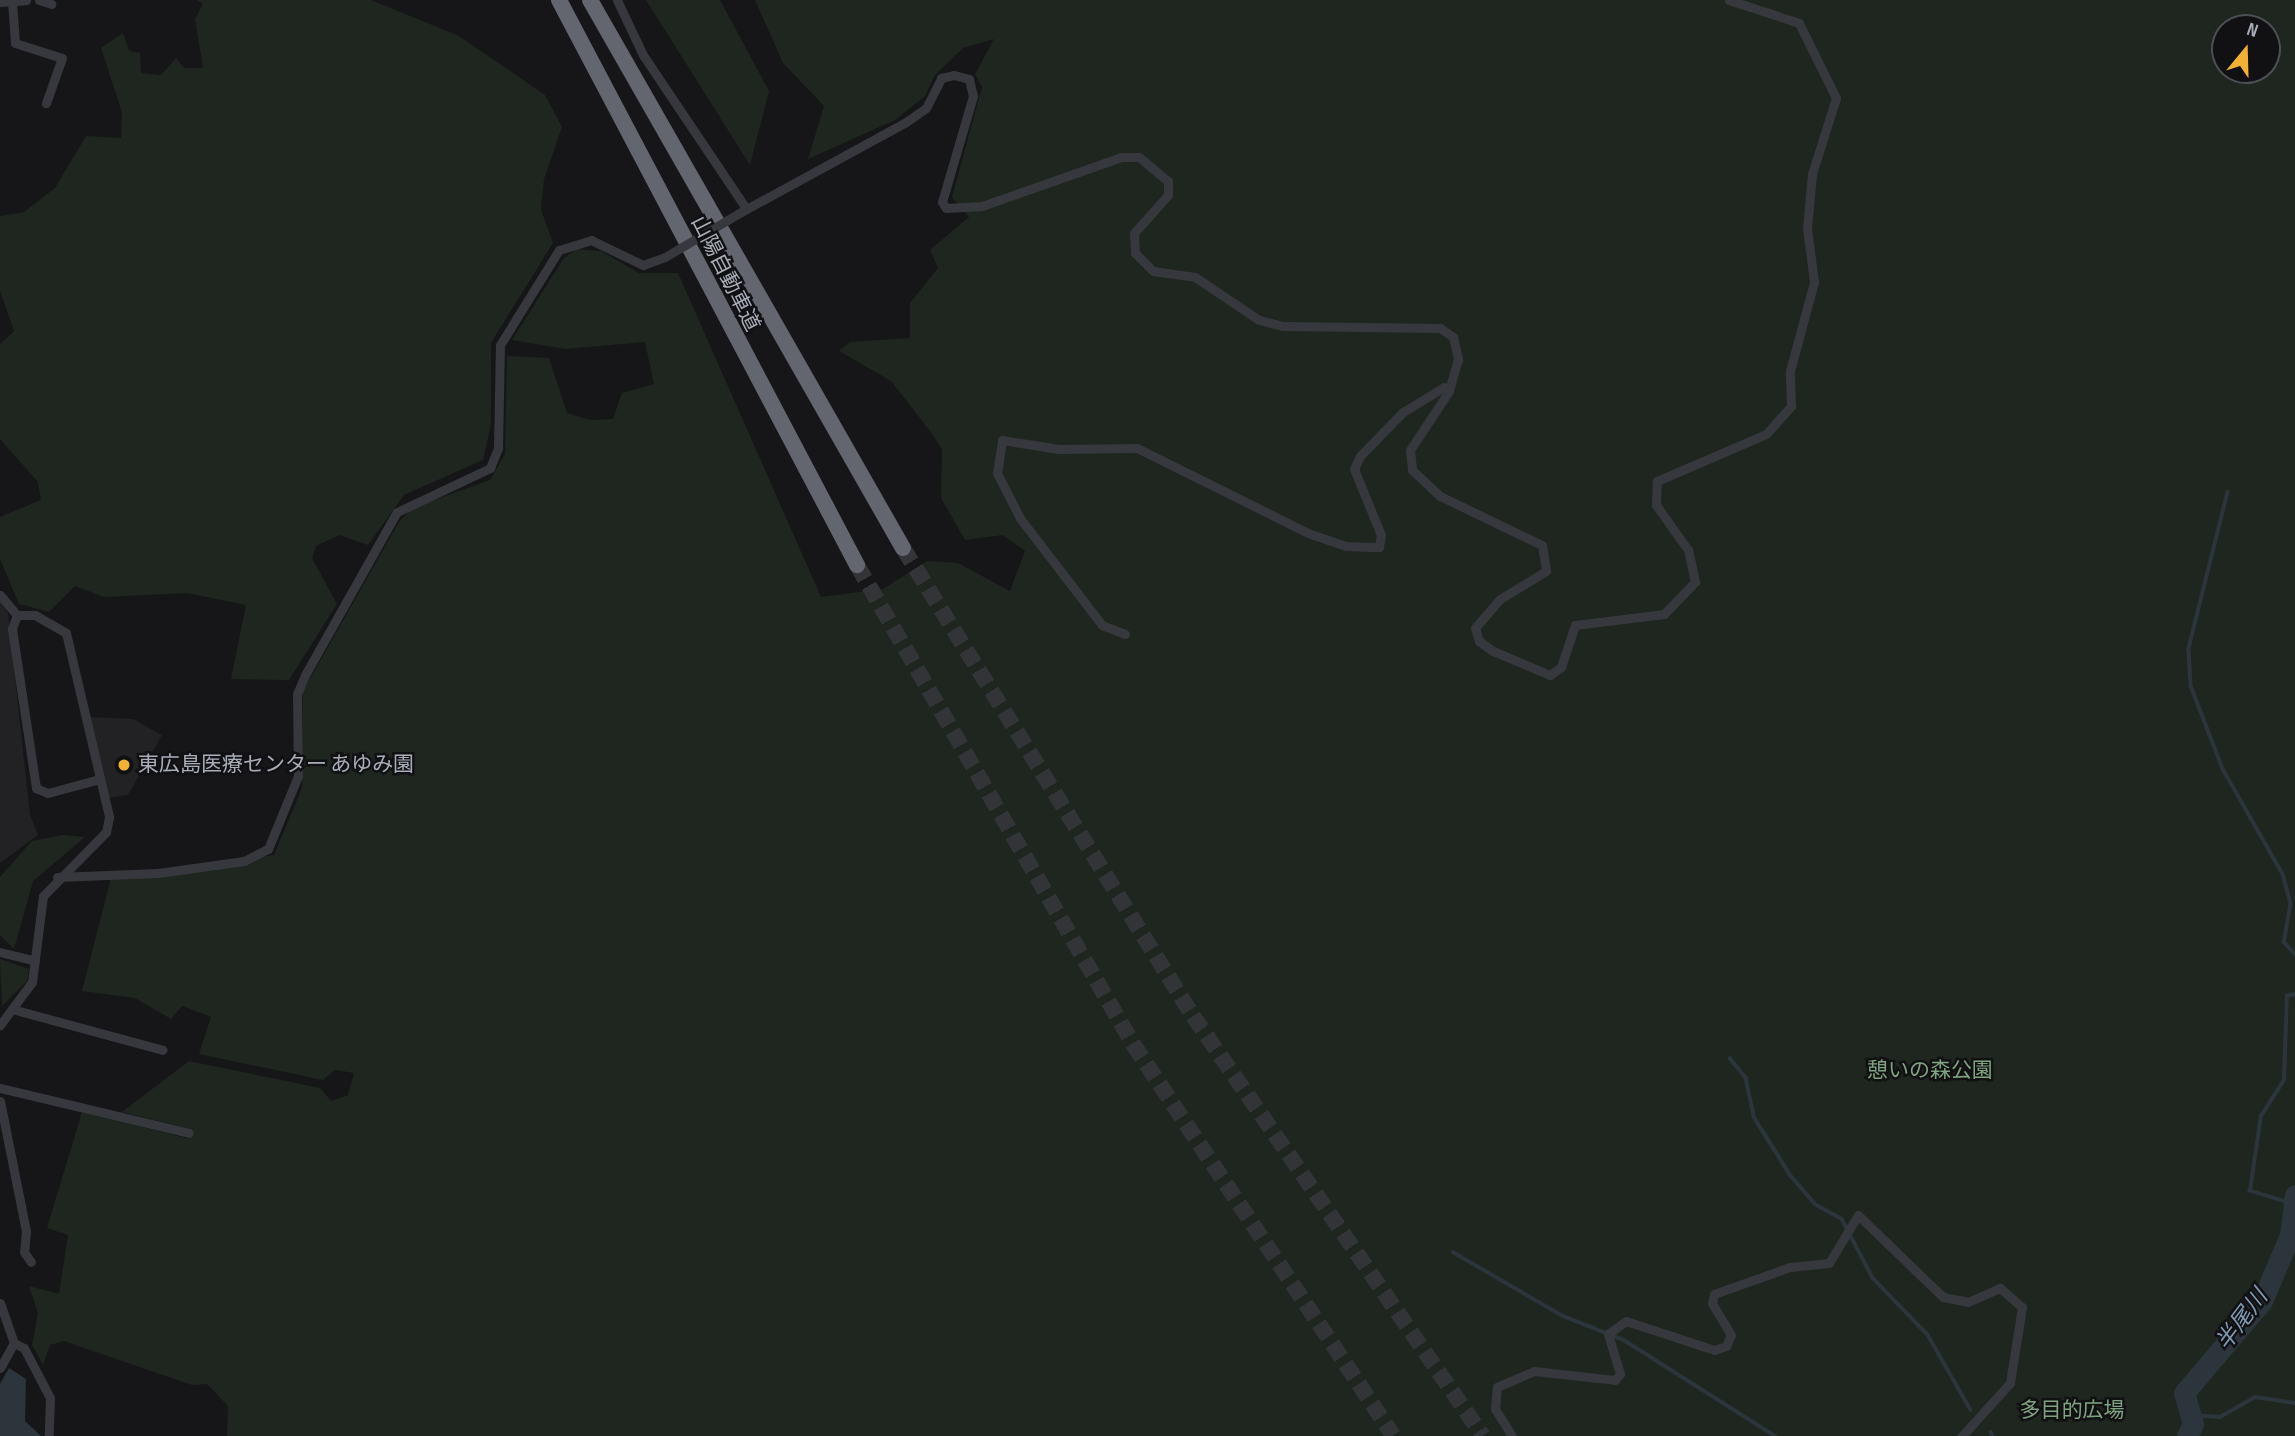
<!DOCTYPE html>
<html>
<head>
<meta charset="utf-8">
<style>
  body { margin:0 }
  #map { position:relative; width:2295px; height:1436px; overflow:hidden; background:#161618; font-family:"Sofia Sans Condensed","Noto Sans JP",sans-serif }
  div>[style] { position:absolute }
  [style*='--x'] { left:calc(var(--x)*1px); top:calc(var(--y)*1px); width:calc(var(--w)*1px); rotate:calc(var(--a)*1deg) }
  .built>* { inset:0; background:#222225 }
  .green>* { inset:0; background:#1e261f }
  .water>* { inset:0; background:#2c353c }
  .stream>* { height:3.5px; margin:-1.75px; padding:0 1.75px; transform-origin:1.75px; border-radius:1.75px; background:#2c353c }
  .river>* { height:21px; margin:-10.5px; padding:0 10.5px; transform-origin:10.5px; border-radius:10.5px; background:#2c353c }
  .motorway-tunnel>* { height:16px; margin-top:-8px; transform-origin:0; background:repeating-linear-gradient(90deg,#333438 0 16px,transparent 0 24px) }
  .minor>* { height:9px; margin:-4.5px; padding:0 4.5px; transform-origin:4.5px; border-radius:4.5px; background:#37383d }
  .motorway>* { height:16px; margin:-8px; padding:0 8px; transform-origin:8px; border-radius:8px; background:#63666e }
  .minor-bridge>* { height:9px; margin:-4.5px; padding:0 4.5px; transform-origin:4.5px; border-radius:4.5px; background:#37383d }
  .dots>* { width:19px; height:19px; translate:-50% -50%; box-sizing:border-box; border:4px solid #111113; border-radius:50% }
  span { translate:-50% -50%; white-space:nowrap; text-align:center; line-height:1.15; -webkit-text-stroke:5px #111113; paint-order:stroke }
  .street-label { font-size:21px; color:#a8adb8 }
  .poi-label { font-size:21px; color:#a8adb8 }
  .left { translate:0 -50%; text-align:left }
  .park-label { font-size:21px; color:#7fa381 }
  .water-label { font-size:23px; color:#7f9bb3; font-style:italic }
  .north { position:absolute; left:2211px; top:14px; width:70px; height:70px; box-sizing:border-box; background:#111113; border:2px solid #4d4f55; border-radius:50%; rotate:19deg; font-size:19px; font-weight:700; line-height:28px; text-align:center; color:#a8adb8 }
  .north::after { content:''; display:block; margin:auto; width:24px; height:32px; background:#f2b134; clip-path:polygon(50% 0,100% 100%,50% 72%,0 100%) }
</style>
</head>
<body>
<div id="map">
  <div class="built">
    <i style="clip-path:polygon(0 601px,8px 613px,30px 815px,38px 835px,0 863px)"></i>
    <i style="clip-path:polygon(89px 717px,133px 719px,162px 735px,128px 795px,106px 798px)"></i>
  </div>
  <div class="green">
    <i style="clip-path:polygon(197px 0,371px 0,459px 36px,545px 95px,562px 127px,544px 179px,541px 210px,553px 243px,491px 343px,491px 424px,483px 460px,404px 495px,368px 545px,339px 535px,316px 546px,312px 558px,337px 604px,289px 680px,231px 679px,246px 605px,187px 593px,104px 597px,75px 586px,49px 612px,19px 604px,0 559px,0 517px,41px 500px,38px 482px,0 439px,0 344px,14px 331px,0 291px,0 216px,24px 212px,55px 188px,86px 136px,121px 138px,122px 112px,101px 48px,123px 33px,129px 51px,140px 53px,141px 73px,161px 75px,176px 58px,184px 68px,203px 68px,195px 19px,203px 4px)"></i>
    <i style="clip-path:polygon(646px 0,720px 0,769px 91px,750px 165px)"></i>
    <i style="clip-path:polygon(evenodd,755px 0,2295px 0,2295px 1436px,227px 1436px,228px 1406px,207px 1384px,192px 1385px,64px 1341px,50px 1345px,43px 1365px,32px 1345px,38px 1313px,29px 1286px,59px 1294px,68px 1235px,47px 1228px,82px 1112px,190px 1139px,191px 1129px,122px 1112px,189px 1061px,320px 1088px,331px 1101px,348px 1095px,354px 1073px,335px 1070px,323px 1080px,199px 1054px,211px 1017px,182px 1006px,171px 1019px,135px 998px,82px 991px,111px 878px,274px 855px,302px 788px,303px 691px,399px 522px,412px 508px,490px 480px,505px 454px,507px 356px,549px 358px,567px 413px,590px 420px,613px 419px,622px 393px,654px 384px,645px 342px,565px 349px,512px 340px,564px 258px,576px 249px,601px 251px,639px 273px,678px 273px,821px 597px,883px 589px,927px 561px,958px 563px,1010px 591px,1025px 551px,1003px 535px,965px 540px,941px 498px,942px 450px,933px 435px,891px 381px,839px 351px,850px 342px,910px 338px,910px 303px,938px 268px,930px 250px,969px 217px,952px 197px,982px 87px,975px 74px,994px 39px,963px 48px,935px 75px,925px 96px,895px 120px,808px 159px,824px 106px,783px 63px,755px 0,2225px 28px,2267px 28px,2267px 70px,2225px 70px,2225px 28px)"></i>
    <i style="clip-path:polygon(63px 835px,85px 837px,33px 881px,14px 949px,0 935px,0 877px,32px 841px)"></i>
    <i style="clip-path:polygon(0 959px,29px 969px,27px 981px,2px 1006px)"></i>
  </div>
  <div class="water">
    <i style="clip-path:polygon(9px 1368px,26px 1379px,25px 1421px,41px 1436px,0 1436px,0 1384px)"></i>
  </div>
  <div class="stream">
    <i style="--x:2228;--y:492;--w:162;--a:104"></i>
    <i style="--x:2189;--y:649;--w:37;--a:87"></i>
    <i style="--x:2191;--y:686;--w:89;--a:68.9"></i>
    <i style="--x:2223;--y:769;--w:121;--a:60.3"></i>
    <i style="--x:2283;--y:874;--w:31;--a:75"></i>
    <i style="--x:2291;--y:904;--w:39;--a:100"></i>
    <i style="--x:2284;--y:942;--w:16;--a:47"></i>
    <i style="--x:1730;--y:1058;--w:26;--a:51"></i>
    <i style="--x:1746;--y:1078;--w:40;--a:78"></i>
    <i style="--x:1754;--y:1117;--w:70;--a:57.9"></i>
    <i style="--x:1791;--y:1176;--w:37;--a:49"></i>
    <i style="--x:1815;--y:1204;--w:31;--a:29"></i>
    <i style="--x:1842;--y:1219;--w:67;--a:62.3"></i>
    <i style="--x:1873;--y:1278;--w:79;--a:46"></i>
    <i style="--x:1928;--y:1335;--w:86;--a:60.2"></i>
    <i style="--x:2289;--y:1203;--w:41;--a:-162.9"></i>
    <i style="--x:2250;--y:1191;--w:76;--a:-81.7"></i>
    <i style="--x:2261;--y:1116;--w:43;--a:-57.4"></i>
    <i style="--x:2284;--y:1080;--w:84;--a:-88"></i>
    <i style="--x:2287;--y:996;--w:8;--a:-14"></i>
    <i style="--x:1453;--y:1252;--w:127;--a:30.2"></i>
    <i style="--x:1563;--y:1316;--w:66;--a:21.5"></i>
    <i style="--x:1624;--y:1340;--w:179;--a:32.4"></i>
    <i style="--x:2191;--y:1415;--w:29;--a:4"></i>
    <i style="--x:2220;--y:1417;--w:40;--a:-29.7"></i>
    <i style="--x:2255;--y:1397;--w:40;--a:8.5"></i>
    <i style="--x:1991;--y:1432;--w:4;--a:63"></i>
  </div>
  <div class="river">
    <i style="--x:2187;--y:1436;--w:13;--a:-63"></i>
    <i style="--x:2193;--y:1424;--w:32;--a:-106"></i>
    <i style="--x:2184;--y:1393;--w:121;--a:-49.7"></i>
    <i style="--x:2262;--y:1301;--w:72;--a:-67"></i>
    <i style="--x:2290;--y:1235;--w:40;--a:-82.9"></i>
  </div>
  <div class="motorway-tunnel">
    <i style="--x:903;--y:548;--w:551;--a:58.22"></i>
    <i style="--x:1193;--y:1016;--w:510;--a:55.38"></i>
    <i style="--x:857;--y:565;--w:553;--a:60.05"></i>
    <i style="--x:1133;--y:1044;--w:470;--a:56.4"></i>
  </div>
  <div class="minor">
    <i style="--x:39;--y:0;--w:13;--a:18"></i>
    <i style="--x:617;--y:0;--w:61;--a:64.7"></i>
    <i style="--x:643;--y:55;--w:184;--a:56.1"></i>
    <i style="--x:12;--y:1;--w:42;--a:85.9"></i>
    <i style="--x:15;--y:43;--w:49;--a:17.7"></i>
    <i style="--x:62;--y:58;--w:48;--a:109.6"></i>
    <i style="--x:0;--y:2;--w:26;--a:-4"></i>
    <i style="--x:741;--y:212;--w:188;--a:-28.6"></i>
    <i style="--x:906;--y:122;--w:24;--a:-35"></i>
    <i style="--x:926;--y:108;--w:34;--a:-63"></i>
    <i style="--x:941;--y:78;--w:13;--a:-13"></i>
    <i style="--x:954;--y:75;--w:16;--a:15"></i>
    <i style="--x:969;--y:79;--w:17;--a:77"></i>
    <i style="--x:973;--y:96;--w:110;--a:106.3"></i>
    <i style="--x:942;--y:202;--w:7;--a:56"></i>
    <i style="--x:946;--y:208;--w:36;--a:-3"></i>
    <i style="--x:982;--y:206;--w:147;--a:-19.4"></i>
    <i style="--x:1121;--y:157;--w:18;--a:0"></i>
    <i style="--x:1139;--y:157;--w:38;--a:40"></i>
    <i style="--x:1168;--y:181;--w:14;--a:90"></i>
    <i style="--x:1168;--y:195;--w:51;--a:131.8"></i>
    <i style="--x:1134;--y:233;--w:20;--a:87"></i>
    <i style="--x:1135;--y:253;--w:25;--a:45"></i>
    <i style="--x:1153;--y:271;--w:42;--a:8.1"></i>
    <i style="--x:1195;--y:277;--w:77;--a:33.9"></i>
    <i style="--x:1259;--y:320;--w:25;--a:14"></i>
    <i style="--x:1283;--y:326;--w:157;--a:0.7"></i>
    <i style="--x:1440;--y:328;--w:16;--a:35"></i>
    <i style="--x:1453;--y:337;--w:23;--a:77"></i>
    <i style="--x:1458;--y:359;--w:33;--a:106"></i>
    <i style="--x:1449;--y:391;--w:71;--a:123.5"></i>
    <i style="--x:1410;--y:450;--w:20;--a:84"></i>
    <i style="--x:1412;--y:470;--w:38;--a:43"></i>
    <i style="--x:1440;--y:496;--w:113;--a:25.7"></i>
    <i style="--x:1542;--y:545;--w:26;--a:81"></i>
    <i style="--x:1546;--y:571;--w:54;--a:148.7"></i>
    <i style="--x:1500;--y:599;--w:38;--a:131"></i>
    <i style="--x:1475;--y:628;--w:14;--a:73"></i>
    <i style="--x:1479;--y:641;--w:17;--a:36"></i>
    <i style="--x:1493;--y:651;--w:62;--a:22.8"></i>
    <i style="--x:1550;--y:675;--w:14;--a:-36"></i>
    <i style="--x:1561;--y:667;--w:44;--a:-71.6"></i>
    <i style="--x:1575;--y:625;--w:90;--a:-7"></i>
    <i style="--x:1664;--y:614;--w:45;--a:-45.9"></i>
    <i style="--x:1695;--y:582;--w:33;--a:-102"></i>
    <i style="--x:1688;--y:550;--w:55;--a:-125.4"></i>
    <i style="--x:1656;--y:505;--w:24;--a:-88"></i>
    <i style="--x:1657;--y:481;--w:119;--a:-23.3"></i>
    <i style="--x:1766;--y:434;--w:38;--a:-48"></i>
    <i style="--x:1791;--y:406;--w:35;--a:-92"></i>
    <i style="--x:1790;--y:371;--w:92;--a:-74.9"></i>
    <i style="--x:1814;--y:282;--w:54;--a:-97.4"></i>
    <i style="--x:1807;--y:228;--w:54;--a:-84.7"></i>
    <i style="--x:1812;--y:174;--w:80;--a:-72.5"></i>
    <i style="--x:1836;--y:98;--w:84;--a:-116.3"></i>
    <i style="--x:1799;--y:23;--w:74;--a:-161.8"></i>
    <i style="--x:0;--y:595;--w:26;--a:50"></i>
    <i style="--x:17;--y:615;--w:18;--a:0"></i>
    <i style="--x:35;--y:615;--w:36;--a:30"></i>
    <i style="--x:66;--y:633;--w:189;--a:76.8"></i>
    <i style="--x:109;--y:817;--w:15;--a:101"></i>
    <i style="--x:106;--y:832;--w:90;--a:134.5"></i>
    <i style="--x:43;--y:896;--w:87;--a:97.3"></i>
    <i style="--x:32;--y:982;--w:54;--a:126.7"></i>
    <i style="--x:17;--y:615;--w:15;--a:110"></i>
    <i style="--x:12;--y:629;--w:161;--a:81.4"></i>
    <i style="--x:36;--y:788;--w:13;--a:23"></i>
    <i style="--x:48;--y:793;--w:50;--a:-15.2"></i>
    <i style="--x:1125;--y:634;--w:25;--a:-159"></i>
    <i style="--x:1102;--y:625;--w:135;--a:-127.5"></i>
    <i style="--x:1020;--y:518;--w:51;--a:-117.1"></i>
    <i style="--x:997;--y:473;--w:33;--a:-81"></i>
    <i style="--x:1002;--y:440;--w:57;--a:9.1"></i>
    <i style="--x:1058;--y:449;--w:79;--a:-0.7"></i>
    <i style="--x:1137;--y:448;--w:191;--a:26.4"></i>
    <i style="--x:1308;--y:533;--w:39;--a:19"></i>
    <i style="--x:1345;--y:546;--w:34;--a:2"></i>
    <i style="--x:1379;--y:547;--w:12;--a:-81"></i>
    <i style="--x:1381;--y:535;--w:71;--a:-112.2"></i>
    <i style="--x:1354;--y:469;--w:14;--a:-65"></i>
    <i style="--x:1360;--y:456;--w:62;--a:-45.7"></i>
    <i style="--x:1403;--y:412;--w:48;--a:-31.4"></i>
    <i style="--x:1444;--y:387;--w:6;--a:39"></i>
    <i style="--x:57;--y:877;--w:101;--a:-2.3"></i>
    <i style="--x:158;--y:873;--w:87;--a:-7.9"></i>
    <i style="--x:244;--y:861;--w:27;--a:-27"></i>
    <i style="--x:268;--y:849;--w:79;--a:-67.7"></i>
    <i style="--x:298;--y:776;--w:82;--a:-90.7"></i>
    <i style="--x:297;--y:694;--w:21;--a:-67"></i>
    <i style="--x:305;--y:675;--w:187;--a:-60.6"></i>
    <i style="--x:397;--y:512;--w:103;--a:-25.3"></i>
    <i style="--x:490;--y:468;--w:22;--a:-68"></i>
    <i style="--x:498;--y:448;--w:103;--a:-88.9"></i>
    <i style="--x:500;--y:345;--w:112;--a:-58.2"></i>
    <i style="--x:559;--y:250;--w:34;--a:-17"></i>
    <i style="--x:591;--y:240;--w:58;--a:25.7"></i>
    <i style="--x:643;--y:265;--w:23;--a:-20"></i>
    <i style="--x:0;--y:952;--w:36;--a:14"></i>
    <i style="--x:12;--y:1009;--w:156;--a:15.2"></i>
    <i style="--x:0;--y:1088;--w:194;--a:13.4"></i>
    <i style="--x:0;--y:1101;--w:133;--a:78.7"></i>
    <i style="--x:26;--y:1231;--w:21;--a:95"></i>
    <i style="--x:24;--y:1252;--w:12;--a:55"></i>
    <i style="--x:0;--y:1303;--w:42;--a:70.7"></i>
    <i style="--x:14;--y:1343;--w:11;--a:27"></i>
    <i style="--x:24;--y:1348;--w:56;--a:62.5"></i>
    <i style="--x:50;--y:1398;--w:38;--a:92"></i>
    <i style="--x:0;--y:1368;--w:29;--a:-61"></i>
    <i style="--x:1512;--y:1436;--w:32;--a:-122"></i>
    <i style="--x:1495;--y:1409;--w:22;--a:-85"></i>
    <i style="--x:1497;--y:1387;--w:40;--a:-23.4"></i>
    <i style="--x:1534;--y:1371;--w:81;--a:6.3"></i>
    <i style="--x:1615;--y:1380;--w:8;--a:-50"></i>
    <i style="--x:1620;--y:1374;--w:42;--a:-106.7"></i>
    <i style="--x:1608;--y:1334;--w:22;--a:-36"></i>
    <i style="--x:1626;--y:1321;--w:93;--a:18.2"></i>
    <i style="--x:1714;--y:1350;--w:13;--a:-18"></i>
    <i style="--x:1726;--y:1346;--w:12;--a:-66"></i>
    <i style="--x:1731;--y:1335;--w:37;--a:-121"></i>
    <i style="--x:1712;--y:1303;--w:9;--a:-77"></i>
    <i style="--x:1714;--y:1294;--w:81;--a:-19.6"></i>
    <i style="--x:1790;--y:1267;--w:39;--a:-6"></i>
    <i style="--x:1829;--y:1263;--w:56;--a:-58.9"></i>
    <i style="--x:1858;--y:1215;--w:118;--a:44"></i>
    <i style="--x:1943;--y:1297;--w:25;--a:11"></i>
    <i style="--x:1968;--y:1302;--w:35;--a:-24"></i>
    <i style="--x:2000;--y:1288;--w:29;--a:41"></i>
    <i style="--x:2022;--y:1307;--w:77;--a:99"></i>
    <i style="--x:2010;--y:1383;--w:72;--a:132.2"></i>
  </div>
  <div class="motorway">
    <i style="--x:559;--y:0;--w:639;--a:62.19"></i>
    <i style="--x:590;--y:0;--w:631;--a:60.27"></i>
  </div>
  <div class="minor-bridge">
    <i style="--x:665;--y:257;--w:88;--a:-30.6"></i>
  </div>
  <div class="dots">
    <i style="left:124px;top:765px;background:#f2b134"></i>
  </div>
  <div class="street-label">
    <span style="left:725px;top:274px;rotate:63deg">山陽自動車道</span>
  </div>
  <div class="poi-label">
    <span class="left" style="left:138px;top:765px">東広島医療センター あゆみ園</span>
  </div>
  <div class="park-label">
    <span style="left:1930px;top:1071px">憩いの森公園</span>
    <span style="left:2072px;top:1411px">多目的広場</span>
  </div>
  <div class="water-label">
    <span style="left:2242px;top:1320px;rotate:-53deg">半尾川</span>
  </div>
  <div class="north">N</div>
</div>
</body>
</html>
